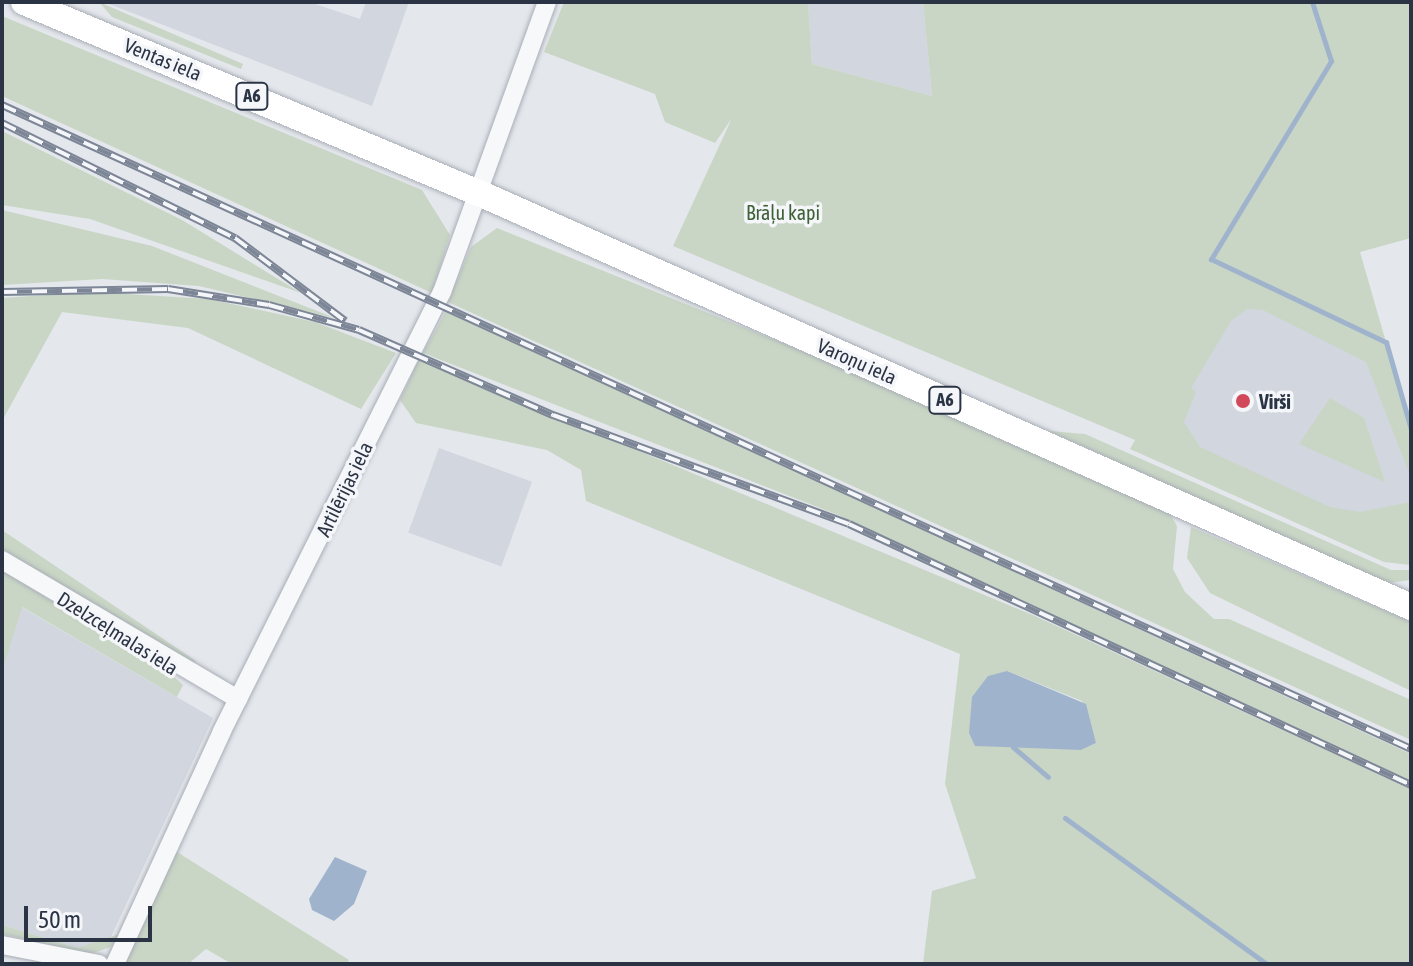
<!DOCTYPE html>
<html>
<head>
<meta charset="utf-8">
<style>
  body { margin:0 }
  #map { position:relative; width:1413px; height:966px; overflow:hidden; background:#e4e7ec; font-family:"Asap Condensed",sans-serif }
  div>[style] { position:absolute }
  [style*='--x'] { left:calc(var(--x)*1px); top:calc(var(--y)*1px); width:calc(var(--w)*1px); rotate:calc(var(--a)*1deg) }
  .built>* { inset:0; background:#d2d6de; transform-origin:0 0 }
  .green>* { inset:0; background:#c9d6c5 }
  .water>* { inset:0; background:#9fb4cc }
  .stream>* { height:5px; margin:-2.5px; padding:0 2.5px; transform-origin:2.5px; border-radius:2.5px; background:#9fb4cc }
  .roads { filter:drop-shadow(0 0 2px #a9aeb7) drop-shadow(0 0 2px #a9aeb7) }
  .minor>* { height:18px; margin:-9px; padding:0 9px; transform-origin:9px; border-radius:9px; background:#f7f8fa }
  .highway>* { height:26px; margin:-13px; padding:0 13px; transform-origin:13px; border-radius:13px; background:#fff }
  .rail>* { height:8px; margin-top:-4px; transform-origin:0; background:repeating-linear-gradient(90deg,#f4f6f9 0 15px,#7d8696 0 30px); box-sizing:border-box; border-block:2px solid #7d8696 }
  .dots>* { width:22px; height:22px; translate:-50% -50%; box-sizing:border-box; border:4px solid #f4f6f9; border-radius:50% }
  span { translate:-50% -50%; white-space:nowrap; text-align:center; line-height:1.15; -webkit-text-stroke:7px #f4f6f9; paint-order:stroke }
  .shield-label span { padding:2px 6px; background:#f4f6f9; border:2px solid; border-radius:6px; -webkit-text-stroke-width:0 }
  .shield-label { font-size:18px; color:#2b3445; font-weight:700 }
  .street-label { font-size:20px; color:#2b3445 }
  .park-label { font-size:20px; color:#3f6138 }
  .poi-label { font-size:20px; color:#2b3445; font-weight:700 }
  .left { translate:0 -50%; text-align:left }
  .frame { position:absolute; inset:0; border:4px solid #2b3445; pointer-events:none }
  .scale { position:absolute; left:24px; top:906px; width:128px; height:36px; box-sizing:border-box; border:4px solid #2b3445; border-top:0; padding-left:10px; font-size:24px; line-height:28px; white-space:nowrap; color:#2b3445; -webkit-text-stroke:6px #f4f6f9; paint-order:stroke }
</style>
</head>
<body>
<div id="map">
  <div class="built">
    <i style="clip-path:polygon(104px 2px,309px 2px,360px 19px,366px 2px,409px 2px,372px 106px)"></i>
    <i style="clip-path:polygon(808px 2px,923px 2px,932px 96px,812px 64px)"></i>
    <i style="clip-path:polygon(1223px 265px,1386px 342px,1411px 429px,1411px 563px,1141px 443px)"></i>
    <i style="left:439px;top:448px;width:99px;height:90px;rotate:20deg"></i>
    <i style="clip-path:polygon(21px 607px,213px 718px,109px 941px,78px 948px,2px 925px,2px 672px)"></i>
  </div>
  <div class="green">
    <i style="clip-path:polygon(99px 2px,243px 64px,241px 69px,112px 17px)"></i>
    <i style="clip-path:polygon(564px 2px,808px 2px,812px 64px,932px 96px,923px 2px,1411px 2px,1411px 238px,1360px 252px,1411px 429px,1411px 478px,1366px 362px,1263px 310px,1247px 309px,1231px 321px,1191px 388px,1196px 392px,1184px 422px,1200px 447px,1330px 507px,1360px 512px,1411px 502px,1411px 565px,1384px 562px,1130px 449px,1135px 440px,673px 246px,732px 118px,715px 143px,665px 122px,655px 94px,544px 52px)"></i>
    <i style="clip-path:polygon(2px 16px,422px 190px,450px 235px,432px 293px,2px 96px)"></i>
    <i style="clip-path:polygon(2px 131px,182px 220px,301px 293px,90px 219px,2px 205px)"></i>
    <i style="clip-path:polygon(2px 210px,152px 246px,335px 318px,199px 286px,102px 279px,2px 285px)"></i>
    <i style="clip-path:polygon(497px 228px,795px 348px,1170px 514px,1177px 526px,1173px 569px,1185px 592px,1214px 619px,1229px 619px,1411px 700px,1411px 740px,448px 302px,471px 247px)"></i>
    <i style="clip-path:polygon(94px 292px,209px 299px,315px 322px,396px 353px,361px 409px,188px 328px,62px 312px,2px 421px,2px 298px)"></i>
    <i style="clip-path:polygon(446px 311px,1411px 754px,1411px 781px,838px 515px,423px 353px)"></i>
    <i style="clip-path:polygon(evenodd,419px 359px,1035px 616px,1411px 789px,1411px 964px,923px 964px,932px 891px,976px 878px,945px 784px,960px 654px,586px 501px,581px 470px,547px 450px,416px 423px,400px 400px,419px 359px,1007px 671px,1082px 701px,1096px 743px,1081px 750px,1027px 744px,1007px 671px)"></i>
    <i style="clip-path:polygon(1330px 398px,1364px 418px,1385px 482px,1299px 444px)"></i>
    <i style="clip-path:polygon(1049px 431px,1085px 434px,1391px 570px,1411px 570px,1411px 580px,1387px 583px)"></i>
    <i style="clip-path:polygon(1191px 527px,1411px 622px,1411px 691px,1210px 593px,1187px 558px)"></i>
    <i style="clip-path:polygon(2px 530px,196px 661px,193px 666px,2px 549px)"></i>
    <i style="clip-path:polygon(2px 570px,173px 676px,183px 685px,177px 697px,22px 607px,2px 672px)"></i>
    <i style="clip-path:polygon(177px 852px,349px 960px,347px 964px,232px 964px,206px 949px,188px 964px,125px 964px)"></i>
    <i style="clip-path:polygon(2px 925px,78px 948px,119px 934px,111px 947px,90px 954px,2px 934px)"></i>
  </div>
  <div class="water">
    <i style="clip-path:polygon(1007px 671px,1086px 704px,1096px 743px,1081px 750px,975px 746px,969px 733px,972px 697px,988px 676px)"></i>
    <i style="clip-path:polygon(335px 857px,367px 871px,354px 904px,334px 921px,312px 910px,309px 899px)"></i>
  </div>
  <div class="stream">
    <i style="--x:1312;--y:2;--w:62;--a:72.1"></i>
    <i style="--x:1331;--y:61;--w:232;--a:121.2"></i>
    <i style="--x:1211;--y:259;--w:194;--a:25.4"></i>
    <i style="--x:1386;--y:342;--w:91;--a:74"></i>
    <i style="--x:1013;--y:747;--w:46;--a:40.6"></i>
    <i style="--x:1065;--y:818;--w:249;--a:35.9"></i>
  </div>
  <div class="roads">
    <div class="minor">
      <i style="--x:2;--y:560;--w:274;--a:30.5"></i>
      <i style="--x:2;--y:945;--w:99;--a:11.1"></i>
      <i style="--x:115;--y:964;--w:256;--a:-65.3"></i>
      <i style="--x:222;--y:731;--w:491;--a:-63.4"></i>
      <i style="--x:442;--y:292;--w:308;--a:-70.1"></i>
    </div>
    <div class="highway">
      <i style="--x:24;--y:2;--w:493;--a:22.8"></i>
      <i style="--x:479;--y:193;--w:1020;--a:23.95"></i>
    </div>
  </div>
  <div class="rail">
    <i style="--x:2;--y:105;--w:1549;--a:24.56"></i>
    <i style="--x:2;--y:123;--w:260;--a:26.3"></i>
    <i style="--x:235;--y:238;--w:138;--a:37"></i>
    <i style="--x:2;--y:292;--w:166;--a:-1"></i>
    <i style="--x:168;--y:289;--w:102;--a:9"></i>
    <i style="--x:269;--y:305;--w:93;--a:15.5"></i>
    <i style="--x:359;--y:330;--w:212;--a:23.7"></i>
    <i style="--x:553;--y:415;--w:315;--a:20.2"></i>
    <i style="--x:849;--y:524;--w:620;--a:24.91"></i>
  </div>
  <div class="dots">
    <i style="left:1243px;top:401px;background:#d1495b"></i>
  </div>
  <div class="shield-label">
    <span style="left:252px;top:96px">A6</span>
    <span style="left:945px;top:400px">A6</span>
  </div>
  <div class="street-label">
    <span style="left:163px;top:59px;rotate:22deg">Ventas iela</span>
    <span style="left:857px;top:361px;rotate:24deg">Varoņu iela</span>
    <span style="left:344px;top:489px;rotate:-64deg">Artilērijas iela</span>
    <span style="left:118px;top:633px;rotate:32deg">Dzelzceļmalas iela</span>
  </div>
  <div class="park-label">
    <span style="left:783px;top:212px">Brāļu kapi</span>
  </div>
  <div class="poi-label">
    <span class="left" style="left:1259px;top:401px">Virši</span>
  </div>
  <div class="frame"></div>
  <div class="scale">50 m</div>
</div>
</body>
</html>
